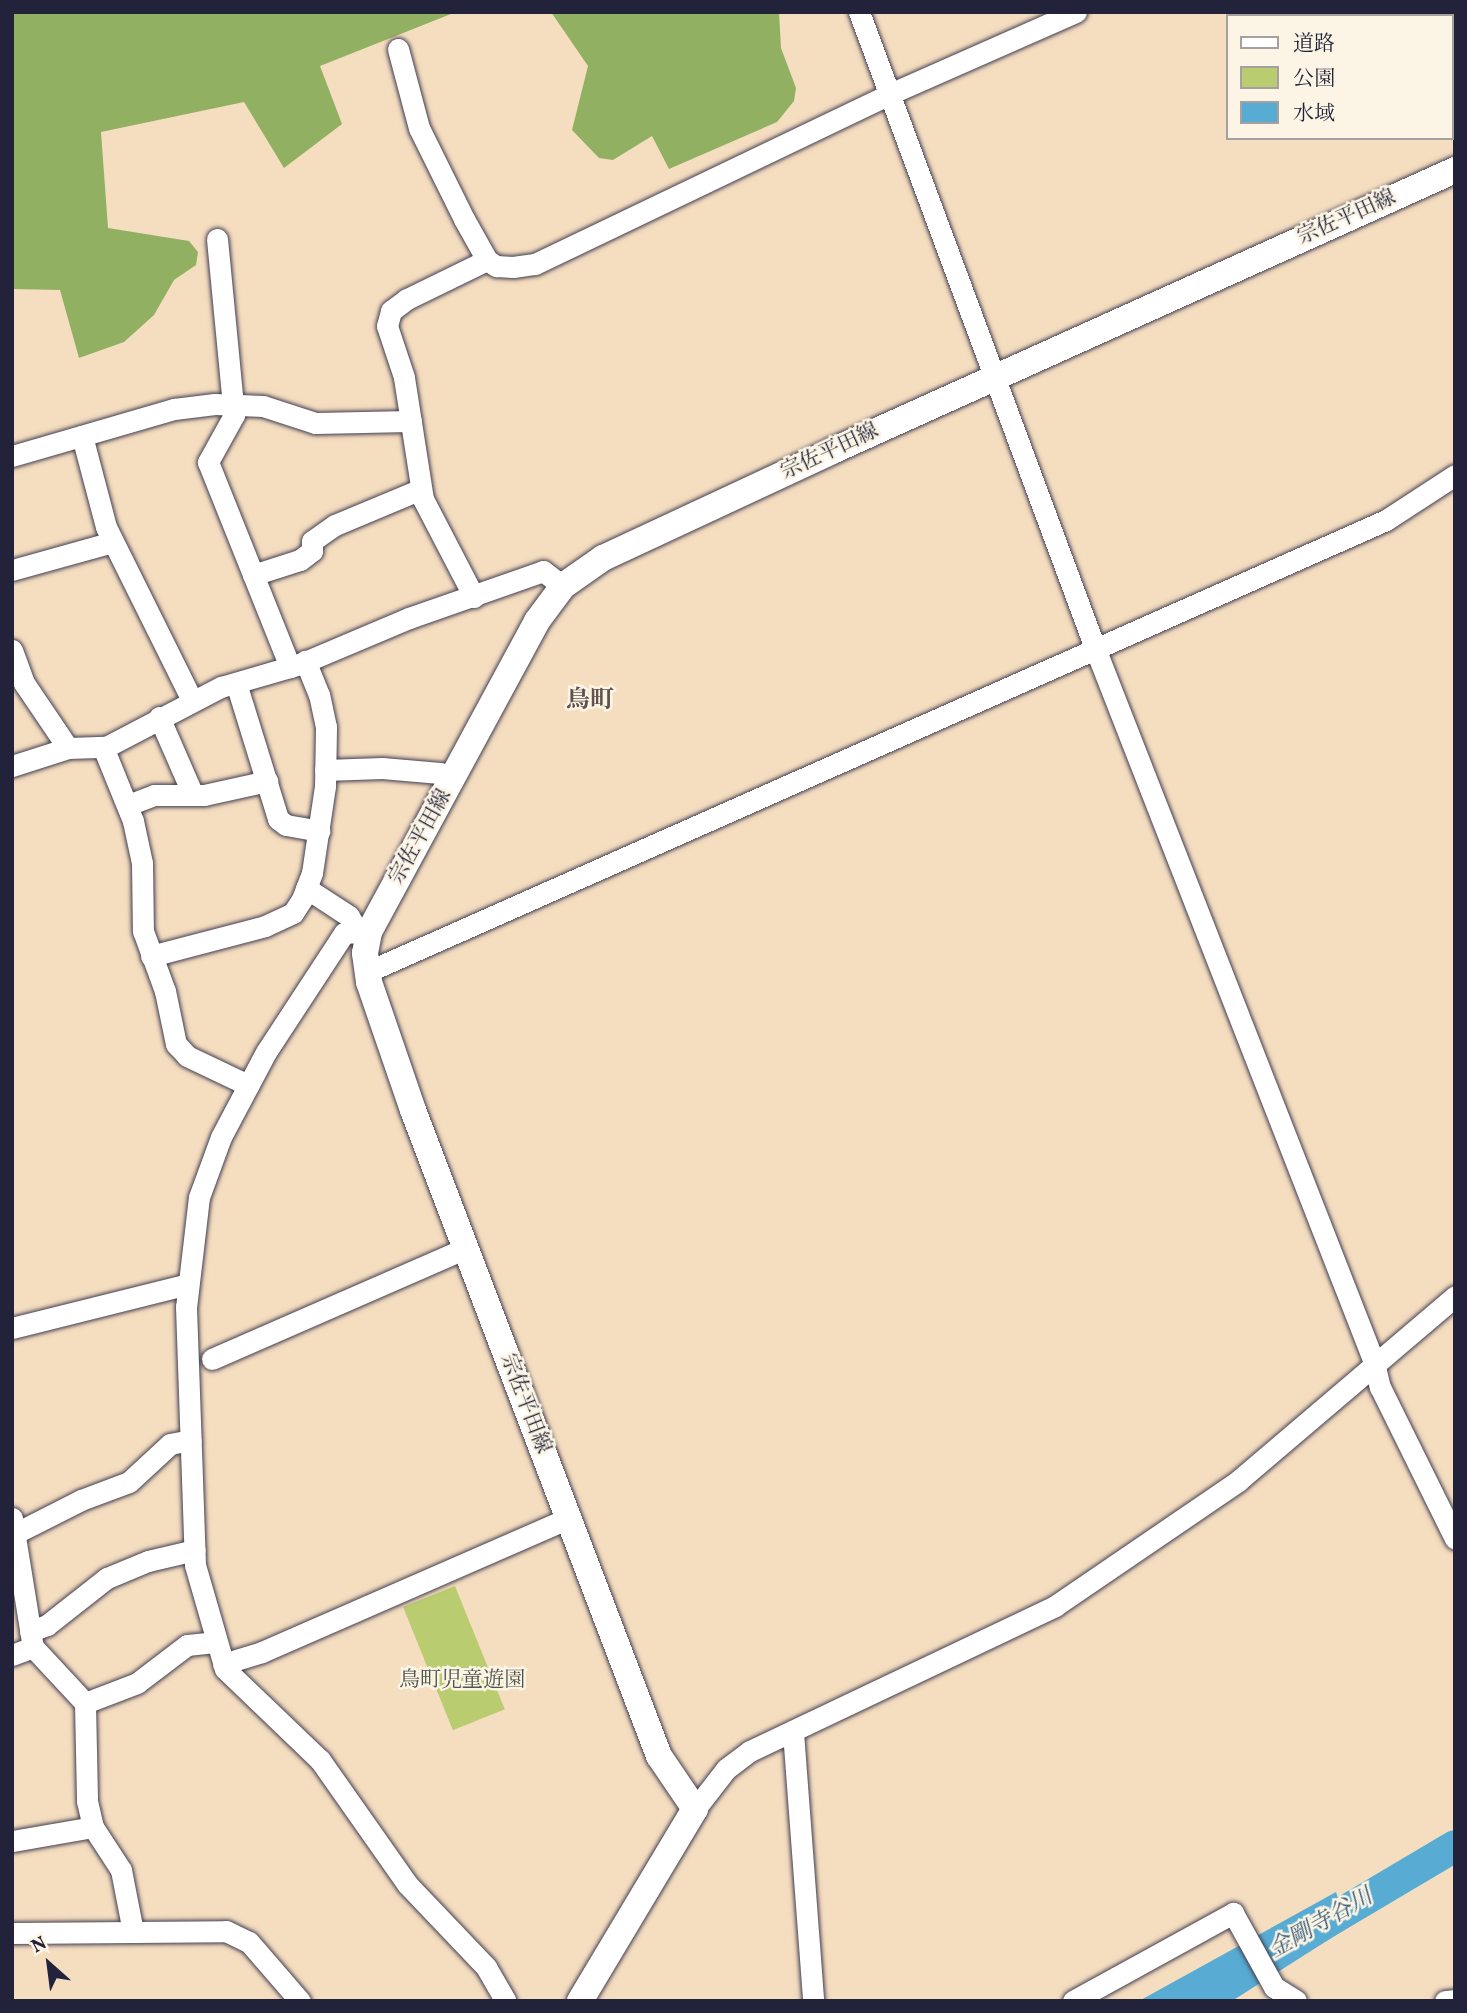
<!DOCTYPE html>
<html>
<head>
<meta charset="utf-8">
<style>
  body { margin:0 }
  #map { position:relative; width:1467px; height:2013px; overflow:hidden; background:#f5ddc0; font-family:Vollkorn,"Noto Serif JP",serif }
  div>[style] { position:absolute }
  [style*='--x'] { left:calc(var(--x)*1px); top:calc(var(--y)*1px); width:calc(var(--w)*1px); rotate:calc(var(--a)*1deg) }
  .green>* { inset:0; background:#b9cd70; transform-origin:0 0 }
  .forest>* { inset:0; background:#92b062 }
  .water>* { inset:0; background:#58abd3 }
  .river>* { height:32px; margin:-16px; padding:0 16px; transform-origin:16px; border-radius:16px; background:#58abd3 }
  .roads { filter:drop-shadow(0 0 2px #423e4f) drop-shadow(0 0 2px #423e4f) }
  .minor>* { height:21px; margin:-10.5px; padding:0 10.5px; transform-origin:10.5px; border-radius:10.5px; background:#fff }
  .major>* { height:26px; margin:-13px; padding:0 13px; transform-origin:13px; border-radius:13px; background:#fff }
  span { translate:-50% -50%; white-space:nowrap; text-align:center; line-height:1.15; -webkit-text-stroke:5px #fcf5e5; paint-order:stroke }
  .street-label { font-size:21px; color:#22223b }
  .park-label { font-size:21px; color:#4f554b }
  .water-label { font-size:23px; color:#385978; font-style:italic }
  .quarter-label { font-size:24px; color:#61524f; font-weight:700 }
  .frame { position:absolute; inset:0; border:14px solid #22223b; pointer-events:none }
  .legend { position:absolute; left:1226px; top:14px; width:228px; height:126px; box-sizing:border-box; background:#fcf5e5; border:2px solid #a5a1a1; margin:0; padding:9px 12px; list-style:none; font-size:21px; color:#22223b }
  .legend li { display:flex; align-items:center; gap:14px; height:35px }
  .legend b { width:35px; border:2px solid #a5a1a1 }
  .north { position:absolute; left:14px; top:1929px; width:70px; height:70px; -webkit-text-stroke:5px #fcf5e5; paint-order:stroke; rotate:332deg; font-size:19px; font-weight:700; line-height:28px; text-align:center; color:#22223b }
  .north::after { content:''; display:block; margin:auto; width:24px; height:32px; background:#22223b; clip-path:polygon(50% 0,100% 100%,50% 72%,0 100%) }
</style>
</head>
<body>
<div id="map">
  <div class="green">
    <i style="left:455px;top:1586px;width:133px;height:56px;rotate:68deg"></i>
  </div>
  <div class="forest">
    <i style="clip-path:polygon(12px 12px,456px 12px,320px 66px,342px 124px,284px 168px,244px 102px,101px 132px,108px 228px,189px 241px,198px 252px,196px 265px,174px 280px,154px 315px,124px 342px,79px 358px,60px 290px,12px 289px)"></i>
    <i style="clip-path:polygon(551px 12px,779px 12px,781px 48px,796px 88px,794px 101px,777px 122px,669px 169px,652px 136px,613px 160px,599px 158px,572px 130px,588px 66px)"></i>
  </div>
  <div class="water">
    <i style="clip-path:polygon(1336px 1892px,1347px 1928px,1232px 2001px,1139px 2001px)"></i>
  </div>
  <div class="river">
    <i style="--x:1305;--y:1935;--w:174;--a:-30.7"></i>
  </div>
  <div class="roads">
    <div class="minor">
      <i style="--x:859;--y:12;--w:678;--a:69.64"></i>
      <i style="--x:1095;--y:648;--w:767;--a:68.66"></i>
      <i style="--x:1374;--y:1362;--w:26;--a:77"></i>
      <i style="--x:1380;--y:1387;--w:169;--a:63.7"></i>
      <i style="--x:398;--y:49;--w:82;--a:75.1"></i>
      <i style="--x:419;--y:128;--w:102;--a:63.7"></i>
      <i style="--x:464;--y:219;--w:47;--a:60.7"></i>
      <i style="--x:487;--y:260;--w:11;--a:34"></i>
      <i style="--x:496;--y:266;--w:17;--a:3"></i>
      <i style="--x:513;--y:267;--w:22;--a:-8"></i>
      <i style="--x:535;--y:264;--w:396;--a:-25.6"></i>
      <i style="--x:892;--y:93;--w:201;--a:-23.8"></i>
      <i style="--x:217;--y:239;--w:177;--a:84.5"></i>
      <i style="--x:234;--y:415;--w:54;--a:119"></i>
      <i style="--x:208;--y:462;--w:221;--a:68.2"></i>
      <i style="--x:82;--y:436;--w:94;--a:75.2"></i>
      <i style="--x:106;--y:527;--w:193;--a:63.6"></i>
      <i style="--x:12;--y:456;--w:169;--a:-16.2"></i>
      <i style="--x:174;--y:409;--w:41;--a:-7"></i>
      <i style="--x:215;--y:404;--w:48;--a:2.4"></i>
      <i style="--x:263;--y:406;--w:55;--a:18.1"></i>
      <i style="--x:315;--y:423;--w:96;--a:-1.2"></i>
      <i style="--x:12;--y:570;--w:105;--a:-15.5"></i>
      <i style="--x:253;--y:575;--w:49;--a:-17.7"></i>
      <i style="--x:300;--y:560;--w:15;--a:-37"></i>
      <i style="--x:312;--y:551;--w:10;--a:-90"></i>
      <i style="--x:312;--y:541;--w:28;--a:-35"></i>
      <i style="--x:335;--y:525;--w:93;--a:-22.7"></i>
      <i style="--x:474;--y:597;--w:110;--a:-117.5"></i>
      <i style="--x:423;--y:499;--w:123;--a:-98.9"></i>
      <i style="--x:404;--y:377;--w:54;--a:-108.4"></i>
      <i style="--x:387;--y:326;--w:16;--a:-75"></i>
      <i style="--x:391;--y:311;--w:20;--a:-37"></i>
      <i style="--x:407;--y:299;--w:89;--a:-26"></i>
      <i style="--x:12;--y:650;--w:35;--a:70"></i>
      <i style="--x:24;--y:683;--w:78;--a:55.9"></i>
      <i style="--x:236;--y:683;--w:142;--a:72.8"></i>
      <i style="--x:278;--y:819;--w:10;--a:37"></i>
      <i style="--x:286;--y:825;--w:34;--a:10"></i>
      <i style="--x:159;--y:717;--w:85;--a:66.4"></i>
      <i style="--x:103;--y:747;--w:80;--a:67.9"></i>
      <i style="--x:133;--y:821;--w:43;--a:77.9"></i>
      <i style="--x:142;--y:863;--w:68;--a:89.2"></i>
      <i style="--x:143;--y:931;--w:64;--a:69.9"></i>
      <i style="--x:165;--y:991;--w:54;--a:78.3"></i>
      <i style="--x:176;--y:1044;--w:16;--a:47"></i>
      <i style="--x:187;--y:1056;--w:68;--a:25.4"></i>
      <i style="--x:12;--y:766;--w:59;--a:-17.8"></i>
      <i style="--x:68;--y:748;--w:38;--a:-2"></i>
      <i style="--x:106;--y:747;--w:130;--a:-27.6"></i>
      <i style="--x:221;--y:687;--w:82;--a:-16.2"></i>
      <i style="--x:300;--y:664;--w:118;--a:-22.9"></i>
      <i style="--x:409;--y:618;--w:142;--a:-19.3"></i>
      <i style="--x:543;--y:571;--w:25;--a:37"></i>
      <i style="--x:325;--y:770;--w:57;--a:-2"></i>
      <i style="--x:382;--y:768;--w:58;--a:4.9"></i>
      <i style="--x:440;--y:773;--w:13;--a:27"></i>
      <i style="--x:128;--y:805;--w:28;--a:-21"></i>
      <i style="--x:154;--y:795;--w:50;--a:0"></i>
      <i style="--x:204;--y:795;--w:65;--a:-12.5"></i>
      <i style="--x:306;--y:888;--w:51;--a:33.1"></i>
      <i style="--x:349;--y:916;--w:18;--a:61"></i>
      <i style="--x:369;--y:932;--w:25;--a:178"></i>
      <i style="--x:344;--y:933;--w:142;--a:123.2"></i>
      <i style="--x:266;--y:1052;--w:96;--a:117.9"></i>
      <i style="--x:221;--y:1137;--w:64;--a:110.1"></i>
      <i style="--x:199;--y:1197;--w:111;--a:96.7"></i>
      <i style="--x:186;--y:1307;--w:258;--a:88"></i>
      <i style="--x:195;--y:1565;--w:108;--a:73.9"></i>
      <i style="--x:225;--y:1669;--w:132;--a:43.8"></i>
      <i style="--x:320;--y:1760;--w:151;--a:54.9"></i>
      <i style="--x:407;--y:1884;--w:115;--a:46.4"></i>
      <i style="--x:486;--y:1967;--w:39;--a:60"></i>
      <i style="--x:151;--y:956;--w:118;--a:-14.7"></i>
      <i style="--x:265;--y:926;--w:31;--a:-25"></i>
      <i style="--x:293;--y:913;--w:17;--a:-57"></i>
      <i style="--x:302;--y:899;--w:28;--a:-69"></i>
      <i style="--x:312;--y:873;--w:88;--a:-81.5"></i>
      <i style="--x:325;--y:786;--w:59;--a:-89"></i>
      <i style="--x:326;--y:727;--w:33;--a:-102"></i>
      <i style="--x:319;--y:695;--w:37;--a:-112"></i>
      <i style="--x:367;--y:972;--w:1115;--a:-23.92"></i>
      <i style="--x:1386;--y:520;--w:82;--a:-33.1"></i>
      <i style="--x:12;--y:1328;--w:181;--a:-14"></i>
      <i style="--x:212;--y:1359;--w:277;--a:-23.6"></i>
      <i style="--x:12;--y:1518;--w:131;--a:80.8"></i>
      <i style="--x:33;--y:1647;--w:76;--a:47.1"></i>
      <i style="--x:85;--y:1703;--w:98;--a:88.8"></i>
      <i style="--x:87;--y:1801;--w:27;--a:77"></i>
      <i style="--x:93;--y:1827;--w:51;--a:56.9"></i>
      <i style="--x:121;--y:1870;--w:63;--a:79"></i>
      <i style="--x:14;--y:1534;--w:75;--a:-26.9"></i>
      <i style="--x:81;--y:1500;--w:51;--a:-20.6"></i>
      <i style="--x:129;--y:1482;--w:56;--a:-42.8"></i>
      <i style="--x:170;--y:1444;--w:21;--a:-11"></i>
      <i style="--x:30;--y:1631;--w:18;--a:-19"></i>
      <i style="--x:47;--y:1625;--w:76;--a:-38.1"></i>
      <i style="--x:107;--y:1578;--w:44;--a:-22.5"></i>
      <i style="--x:148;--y:1561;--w:48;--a:-13.2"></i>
      <i style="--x:12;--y:1655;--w:22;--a:-21"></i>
      <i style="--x:223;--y:1664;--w:41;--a:-17.1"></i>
      <i style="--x:262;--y:1652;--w:334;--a:-23.6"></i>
      <i style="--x:85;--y:1703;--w:56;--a:-21"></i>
      <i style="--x:137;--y:1683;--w:63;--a:-37.2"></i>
      <i style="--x:187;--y:1645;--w:28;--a:-6"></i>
      <i style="--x:793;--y:1732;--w:270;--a:85.7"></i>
      <i style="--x:695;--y:1809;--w:51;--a:-52.2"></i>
      <i style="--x:726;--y:1769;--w:30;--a:-37"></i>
      <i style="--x:750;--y:1751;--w:338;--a:-25.4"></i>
      <i style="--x:1055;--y:1606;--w:222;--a:-34.3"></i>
      <i style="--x:1238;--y:1481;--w:285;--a:-40.4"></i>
      <i style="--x:12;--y:1841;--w:82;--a:-9.8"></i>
      <i style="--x:12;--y:1933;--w:214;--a:-0.5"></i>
      <i style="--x:226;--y:1931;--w:25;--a:26"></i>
      <i style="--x:249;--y:1942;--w:78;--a:49.2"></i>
      <i style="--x:1073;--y:2001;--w:183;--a:-28.8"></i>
      <i style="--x:1233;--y:1913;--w:85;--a:61"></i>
      <i style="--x:1274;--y:1987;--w:26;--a:32"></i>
      <i style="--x:1445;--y:2001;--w:10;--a:-6"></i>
    </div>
    <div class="major">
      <i style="--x:580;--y:2001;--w:224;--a:-59.1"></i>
      <i style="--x:695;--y:1809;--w:64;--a:-124.2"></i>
      <i style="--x:659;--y:1756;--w:691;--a:-110.85"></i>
      <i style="--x:413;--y:1110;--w:135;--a:-109"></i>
      <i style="--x:369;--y:982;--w:29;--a:-98"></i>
      <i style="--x:365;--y:953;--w:21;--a:-79"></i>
      <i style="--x:369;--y:932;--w:353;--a:-61.6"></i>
      <i style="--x:537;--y:621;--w:44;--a:-53.4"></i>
      <i style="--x:563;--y:586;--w:49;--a:-35"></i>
      <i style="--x:603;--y:558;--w:251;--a:-25"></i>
      <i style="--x:830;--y:452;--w:686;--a:-24.28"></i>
    </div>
  </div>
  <div class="street-label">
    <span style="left:1347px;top:218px;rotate:-24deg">宗佐平田線</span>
    <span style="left:830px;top:452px;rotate:-25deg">宗佐平田線</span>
    <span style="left:421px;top:837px;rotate:-61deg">宗佐平田線</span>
    <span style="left:525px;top:1404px;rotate:69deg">宗佐平田線</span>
  </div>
  <div class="park-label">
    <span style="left:462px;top:1681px">鳥町児童遊園</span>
  </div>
  <div class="water-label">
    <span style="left:1321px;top:1924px;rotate:-30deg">金剛寺谷川</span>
  </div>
  <div class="quarter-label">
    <span style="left:590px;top:702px">鳥町</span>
  </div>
  <div class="frame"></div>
  <ul class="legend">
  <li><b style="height:9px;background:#fff"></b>道路</li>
  <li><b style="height:19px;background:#b9cd70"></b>公園</li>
  <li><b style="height:19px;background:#58abd3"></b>水域</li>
  </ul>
  <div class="north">N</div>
</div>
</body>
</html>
